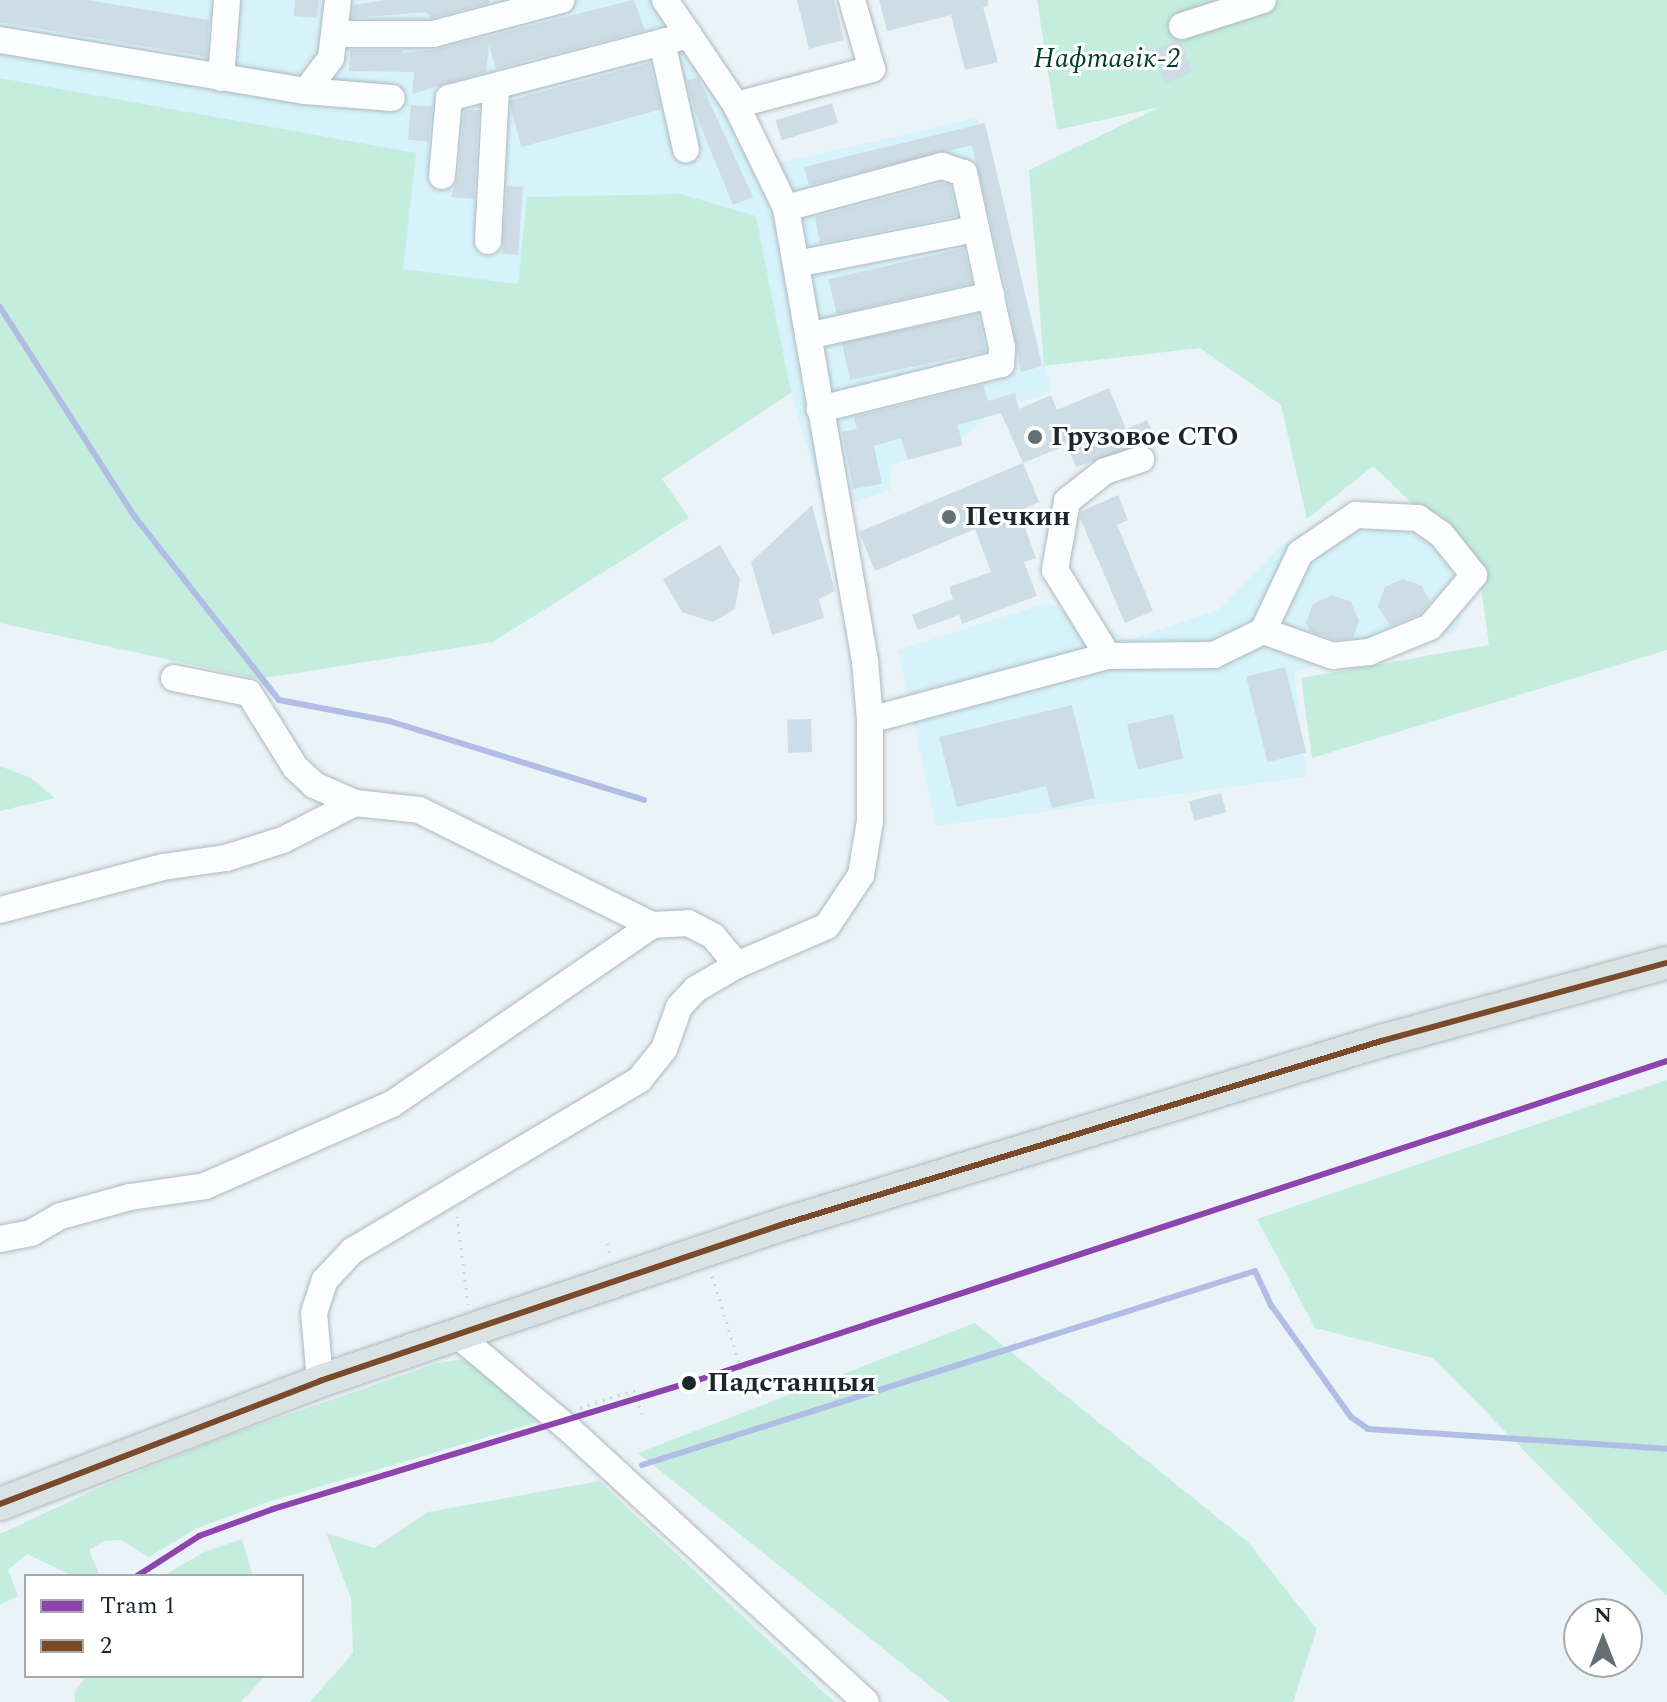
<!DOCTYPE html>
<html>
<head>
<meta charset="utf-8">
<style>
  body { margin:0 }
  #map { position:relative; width:1667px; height:1702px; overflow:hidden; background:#eaf4f8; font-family:Spectral,serif }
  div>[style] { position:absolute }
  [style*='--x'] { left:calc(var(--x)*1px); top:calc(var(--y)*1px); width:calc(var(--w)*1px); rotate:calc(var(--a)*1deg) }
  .built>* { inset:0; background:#d6f2fb }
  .green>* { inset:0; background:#c4edde }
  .stream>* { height:6px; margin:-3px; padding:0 3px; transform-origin:3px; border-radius:3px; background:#b1bde5 }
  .building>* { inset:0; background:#cedce6; transform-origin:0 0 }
  .path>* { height:3px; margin-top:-1.5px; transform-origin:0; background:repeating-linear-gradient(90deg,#d0d4d4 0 2px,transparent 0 8px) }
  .roads { filter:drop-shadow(0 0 2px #afb9bd) drop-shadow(0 0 2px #afb9bd) }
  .minor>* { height:26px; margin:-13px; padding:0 13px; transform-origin:13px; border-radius:13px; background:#fcfdfe }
  .major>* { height:32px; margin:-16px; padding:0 16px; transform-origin:16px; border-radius:16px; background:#dae3e4 }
  .bus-1>* { height:6px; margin:-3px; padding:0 3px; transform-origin:3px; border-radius:3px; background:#7a4b2a }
  .tram-1>* { height:6px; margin:-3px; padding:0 3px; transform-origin:3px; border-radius:3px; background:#8e44ad }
  .dots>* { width:22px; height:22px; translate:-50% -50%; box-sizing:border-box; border:4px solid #fff; border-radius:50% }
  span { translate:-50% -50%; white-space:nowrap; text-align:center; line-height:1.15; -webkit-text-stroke:6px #fff; paint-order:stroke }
  .park-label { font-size:28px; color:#003d29; font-style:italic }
  .poi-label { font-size:28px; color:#1b272b; font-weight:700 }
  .left { translate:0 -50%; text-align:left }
  .stop-label { font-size:28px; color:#1b272b; font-weight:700 }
  .legend { position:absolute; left:24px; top:1574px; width:280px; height:104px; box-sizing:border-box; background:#fff; border:2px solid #a4a9aa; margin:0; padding:10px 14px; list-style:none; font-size:24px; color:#1b272b }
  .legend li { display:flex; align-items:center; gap:16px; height:40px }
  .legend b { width:40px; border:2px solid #a4a9aa }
  .north { position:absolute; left:1563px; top:1598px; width:80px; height:80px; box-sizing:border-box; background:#fff; border:2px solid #a4a9aa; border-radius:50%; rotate:0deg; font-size:22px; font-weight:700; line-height:32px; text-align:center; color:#1b272b }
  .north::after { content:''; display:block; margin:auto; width:28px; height:36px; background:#636f73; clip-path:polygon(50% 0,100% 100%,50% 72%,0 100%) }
</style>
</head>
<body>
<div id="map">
  <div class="built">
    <i style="clip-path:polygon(0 0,675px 0,775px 164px,977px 118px,1052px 392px,993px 411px,955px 444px,892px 465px,890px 490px,826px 512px,791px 393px,756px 216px,527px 198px,518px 285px,402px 269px,416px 153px,0 78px)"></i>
    <i style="clip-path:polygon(1358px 503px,1423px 528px,1469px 571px,1458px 631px,1294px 671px,1306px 777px,936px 826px,898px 650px,1047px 603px,1130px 640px,1220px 609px,1282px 545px)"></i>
  </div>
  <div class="green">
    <i style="clip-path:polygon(1037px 0,1667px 0,1667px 650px,1312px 758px,1301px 678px,1489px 645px,1478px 566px,1373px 466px,1307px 519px,1281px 405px,1200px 348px,1044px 366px,1029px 170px,1160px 107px,1057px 130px)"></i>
    <i style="clip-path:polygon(0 78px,416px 153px,403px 269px,518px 284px,527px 197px,680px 194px,756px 216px,791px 393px,662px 479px,689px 518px,493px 642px,258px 679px,0 623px)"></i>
    <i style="clip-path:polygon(0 766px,31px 778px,55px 798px,0 811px)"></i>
    <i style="clip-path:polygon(1667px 1080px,1667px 1596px,1433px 1358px,1315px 1328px,1257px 1219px)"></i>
    <i style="clip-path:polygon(975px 1323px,1248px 1542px,1317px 1629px,1293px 1702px,950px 1702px,638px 1453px)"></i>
    <i style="clip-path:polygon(465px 1359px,483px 1365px,548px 1419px,268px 1502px,195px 1529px,149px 1557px,121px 1540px,104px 1541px,89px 1550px,100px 1576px,73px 1576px,27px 1554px,8px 1570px,18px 1596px,0 1605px,0 1534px,105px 1485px,229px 1435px,438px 1363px)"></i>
    <i style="clip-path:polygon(599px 1481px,834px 1702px,310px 1702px,353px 1653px,351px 1598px,326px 1533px,374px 1548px,428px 1512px)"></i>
    <i style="clip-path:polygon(242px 1539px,253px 1576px,163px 1576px,202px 1553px)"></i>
    <i style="clip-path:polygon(86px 1676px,265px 1676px,241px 1702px,75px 1702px,74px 1694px)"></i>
  </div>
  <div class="stream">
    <i style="--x:0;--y:307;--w:250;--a:57.3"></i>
    <i style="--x:135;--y:517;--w:233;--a:51.8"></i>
    <i style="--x:279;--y:700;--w:112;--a:10.8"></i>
    <i style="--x:389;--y:721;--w:267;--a:17.2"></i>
    <i style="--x:642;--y:1465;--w:643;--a:-17.56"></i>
    <i style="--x:1255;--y:1271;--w:38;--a:65"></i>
    <i style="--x:1271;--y:1305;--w:138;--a:54.5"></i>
    <i style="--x:1351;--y:1417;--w:21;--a:35"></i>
    <i style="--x:1368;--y:1429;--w:300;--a:3.8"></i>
  </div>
  <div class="building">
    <i style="clip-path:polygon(0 0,86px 0,209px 20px,207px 57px,0 22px)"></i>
    <i style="clip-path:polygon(295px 0,319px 0,317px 18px,294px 16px)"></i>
    <i style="clip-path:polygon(387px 0,489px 0,489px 3px,431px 18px,426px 12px,352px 18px,354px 5px)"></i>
    <i style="clip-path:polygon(634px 0,645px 30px,496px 69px,489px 45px,486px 72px,412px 94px,414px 72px,349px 71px,350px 50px,402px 50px,403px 53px,437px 49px)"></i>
    <i style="clip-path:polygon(797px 0,834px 0,844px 40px,809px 49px)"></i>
    <i style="clip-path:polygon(879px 0,988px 0,988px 6px,983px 7px,998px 62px,965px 70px,951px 15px,887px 31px)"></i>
    <i style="clip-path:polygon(1176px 41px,1181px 42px,1193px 72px,1166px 83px,1152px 50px)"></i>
    <i style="left:649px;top:63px;width:48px;height:145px;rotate:75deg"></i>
    <i style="clip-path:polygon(698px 77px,753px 197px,733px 205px,694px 110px,687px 81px)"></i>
    <i style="left:832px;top:103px;width:21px;height:59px;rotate:73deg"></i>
    <i style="left:411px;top:105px;width:21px;height:35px;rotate:5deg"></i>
    <i style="clip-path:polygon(468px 110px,479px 110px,474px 199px,451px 197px,458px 177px,464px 111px)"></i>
    <i style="clip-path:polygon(985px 123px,1042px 366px,1021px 372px,1007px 292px,972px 145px,809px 185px,804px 167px)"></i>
    <i style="clip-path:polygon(942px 183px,950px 185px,957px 216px,820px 243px,815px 217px)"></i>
    <i style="left:507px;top:186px;width:16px;height:68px;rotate:4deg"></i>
    <i style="left:964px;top:248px;width:36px;height:139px;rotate:77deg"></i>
    <i style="left:978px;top:314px;width:38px;height:139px;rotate:78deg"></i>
    <i style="clip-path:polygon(983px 385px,988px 401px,1015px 393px,1019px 409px,1051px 395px,1057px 410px,1109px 388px,1126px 429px,1147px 420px,1156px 440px,1076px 467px,1067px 445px,1023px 463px,1001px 413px,957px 425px,963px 445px,908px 460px,901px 438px,874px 446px,882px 484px,853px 489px,842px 432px,857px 429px,854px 417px)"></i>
    <i style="clip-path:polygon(1023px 463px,1039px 502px,1019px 511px,1036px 558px,1024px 562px,1037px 596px,962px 624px,959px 615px,918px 630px,912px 615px,953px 599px,949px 587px,991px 572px,975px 529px,875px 571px,859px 532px)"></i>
    <i style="clip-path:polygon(1118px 495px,1128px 520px,1117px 525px,1153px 611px,1125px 623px,1080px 518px,1082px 511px)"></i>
    <i style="clip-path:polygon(812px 505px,835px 591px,819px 599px,824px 618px,772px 635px,751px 562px)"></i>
    <i style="clip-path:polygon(720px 545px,740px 579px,735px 609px,713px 622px,682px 612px,663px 579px)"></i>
    <i style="clip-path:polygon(1403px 579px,1422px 586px,1430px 602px,1420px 614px,1390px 626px,1378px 606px,1385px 587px)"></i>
    <i style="clip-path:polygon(1332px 595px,1351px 602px,1359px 621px,1353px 638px,1335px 640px,1310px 631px,1306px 623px,1313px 604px)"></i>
    <i style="left:1285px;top:667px;width:88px;height:40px;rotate:76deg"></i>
    <i style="clip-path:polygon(1072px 705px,1095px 798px,1052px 808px,1046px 786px,957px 807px,939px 737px)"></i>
    <i style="left:1173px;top:714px;width:46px;height:47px;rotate:77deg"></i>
    <i style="left:811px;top:719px;width:33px;height:24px;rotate:88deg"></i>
    <i style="left:1221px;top:793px;width:20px;height:33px;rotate:75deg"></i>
  </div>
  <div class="path">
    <i style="--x:457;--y:1216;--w:89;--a:82.9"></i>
    <i style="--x:607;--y:1243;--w:12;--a:76"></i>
    <i style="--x:712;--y:1276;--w:110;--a:72.6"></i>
    <i style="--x:580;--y:1408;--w:57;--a:-18.4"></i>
    <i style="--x:634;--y:1390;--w:25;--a:72"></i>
  </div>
  <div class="roads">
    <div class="minor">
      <i style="--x:1182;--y:26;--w:85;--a:-17.8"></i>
      <i style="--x:335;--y:34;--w:98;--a:0"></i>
      <i style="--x:433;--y:34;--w:133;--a:-14.8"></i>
      <i style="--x:0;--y:40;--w:310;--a:9.5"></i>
      <i style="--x:306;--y:91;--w:86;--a:4.7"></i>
      <i style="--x:662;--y:42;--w:110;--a:77.4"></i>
      <i style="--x:221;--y:78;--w:78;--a:-85.6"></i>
      <i style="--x:306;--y:91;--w:41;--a:-52.9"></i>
      <i style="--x:331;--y:58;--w:58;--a:-83.1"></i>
      <i style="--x:736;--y:105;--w:141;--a:-14.8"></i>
      <i style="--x:872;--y:69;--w:72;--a:-106.2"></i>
      <i style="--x:442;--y:176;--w:78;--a:-84.9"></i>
      <i style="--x:449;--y:98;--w:248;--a:-14.7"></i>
      <i style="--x:786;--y:208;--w:162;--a:-15.1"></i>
      <i style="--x:942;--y:166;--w:23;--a:18"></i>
      <i style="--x:964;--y:173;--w:178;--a:77.7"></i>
      <i style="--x:1002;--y:347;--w:17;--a:93"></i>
      <i style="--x:1001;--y:364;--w:187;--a:166"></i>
      <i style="--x:488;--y:241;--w:155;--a:-87"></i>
      <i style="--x:796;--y:264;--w:183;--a:-11"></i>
      <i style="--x:808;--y:336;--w:188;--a:-12.6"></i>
      <i style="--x:1108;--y:656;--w:101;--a:-121.6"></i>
      <i style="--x:1055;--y:570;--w:70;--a:-80.1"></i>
      <i style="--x:1067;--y:501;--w:48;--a:-38.3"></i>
      <i style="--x:1105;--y:471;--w:38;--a:-18"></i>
      <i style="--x:174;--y:678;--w:76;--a:11.3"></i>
      <i style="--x:249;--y:693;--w:87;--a:58.1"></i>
      <i style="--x:295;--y:767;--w:26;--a:43"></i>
      <i style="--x:314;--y:785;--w:45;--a:23.7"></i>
      <i style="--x:870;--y:720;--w:246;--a:-15.1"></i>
      <i style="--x:1108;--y:656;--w:106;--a:-0.5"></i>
      <i style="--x:1214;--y:655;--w:55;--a:-26.1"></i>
      <i style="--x:1263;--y:631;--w:86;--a:-64.6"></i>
      <i style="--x:1300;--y:553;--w:68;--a:-34.2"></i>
      <i style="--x:1356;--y:515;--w:62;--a:2.8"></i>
      <i style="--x:1418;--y:518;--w:28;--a:35"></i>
      <i style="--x:1441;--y:534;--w:53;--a:51.2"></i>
      <i style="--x:1474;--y:575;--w:68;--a:130.2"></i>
      <i style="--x:1430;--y:627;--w:66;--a:157.7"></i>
      <i style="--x:1369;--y:652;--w:36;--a:174"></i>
      <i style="--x:1333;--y:656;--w:74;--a:-160.3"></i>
      <i style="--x:0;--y:910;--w:169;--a:-14.8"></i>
      <i style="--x:163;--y:867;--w:64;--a:-8.1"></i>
      <i style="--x:226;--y:858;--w:60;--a:-17.5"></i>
      <i style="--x:283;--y:840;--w:81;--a:-27.2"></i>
      <i style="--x:355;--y:803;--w:64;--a:6.2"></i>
      <i style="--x:419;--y:810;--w:260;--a:26.3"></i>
      <i style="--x:0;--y:1239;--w:32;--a:-11"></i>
      <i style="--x:31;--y:1233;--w:34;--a:-30"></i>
      <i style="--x:61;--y:1216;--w:72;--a:-15.4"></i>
      <i style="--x:130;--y:1197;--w:76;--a:-8.3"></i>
      <i style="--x:205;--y:1186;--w:204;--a:-23.7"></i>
      <i style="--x:392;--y:1104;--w:316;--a:-34.5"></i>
      <i style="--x:652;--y:925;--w:36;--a:-3"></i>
      <i style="--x:688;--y:923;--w:28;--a:27"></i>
      <i style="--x:713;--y:936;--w:38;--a:50"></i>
      <i style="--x:455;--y:1333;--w:149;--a:40.1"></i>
      <i style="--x:569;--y:1429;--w:403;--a:42.6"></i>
      <i style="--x:320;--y:1381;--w:68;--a:-95"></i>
      <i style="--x:314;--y:1313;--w:35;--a:-72"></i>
      <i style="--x:325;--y:1280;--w:40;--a:-47"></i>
      <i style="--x:352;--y:1251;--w:334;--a:-30.8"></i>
      <i style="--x:639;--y:1080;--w:40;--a:-51"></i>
      <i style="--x:664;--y:1049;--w:45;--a:-70.3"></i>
      <i style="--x:679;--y:1007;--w:25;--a:-47"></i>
      <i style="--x:696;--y:989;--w:48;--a:-30.3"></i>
      <i style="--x:737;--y:965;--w:98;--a:-23.4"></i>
      <i style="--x:827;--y:926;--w:61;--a:-56.3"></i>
      <i style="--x:861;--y:875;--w:55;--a:-80.5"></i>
      <i style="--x:870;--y:821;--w:101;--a:-90"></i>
      <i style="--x:870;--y:720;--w:59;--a:-94.8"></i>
      <i style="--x:865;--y:661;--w:460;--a:-99.9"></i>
      <i style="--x:786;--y:208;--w:114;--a:-115.9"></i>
      <i style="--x:736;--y:105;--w:127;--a:-124.1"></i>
    </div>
    <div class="major">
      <i style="--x:0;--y:1504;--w:343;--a:-21"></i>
      <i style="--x:320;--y:1381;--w:490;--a:-18.7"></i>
      <i style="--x:784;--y:1224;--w:624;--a:-17.04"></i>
      <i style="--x:1381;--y:1041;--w:296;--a:-15.3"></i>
    </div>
  </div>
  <div class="bus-1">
    <i style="--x:0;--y:1504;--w:343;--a:-21"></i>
    <i style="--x:320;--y:1381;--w:490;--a:-18.7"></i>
    <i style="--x:784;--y:1224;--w:624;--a:-17.04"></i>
    <i style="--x:1381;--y:1041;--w:296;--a:-15.3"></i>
  </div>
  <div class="tram-1">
    <i style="--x:137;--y:1576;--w:74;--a:-32.8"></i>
    <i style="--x:199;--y:1536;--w:79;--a:-20"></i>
    <i style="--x:273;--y:1509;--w:435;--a:-16.9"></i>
    <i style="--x:689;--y:1383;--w:1030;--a:-18.22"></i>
  </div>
  <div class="dots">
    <i style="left:1035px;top:437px;background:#636f73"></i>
    <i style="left:949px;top:517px;background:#636f73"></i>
    <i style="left:689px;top:1383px;background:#1b272b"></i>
  </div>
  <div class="park-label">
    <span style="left:1107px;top:59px">Нафтавік-2</span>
  </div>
  <div class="poi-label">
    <span class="left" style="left:1051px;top:437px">Грузовое СТО</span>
    <span class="left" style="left:965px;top:517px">Печкин</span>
  </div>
  <div class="stop-label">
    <span class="left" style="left:707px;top:1383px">Падстанцыя</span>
  </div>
  <ul class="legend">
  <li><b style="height:10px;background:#8e44ad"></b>Tram 1</li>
  <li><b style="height:10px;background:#7a4b2a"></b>2</li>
  </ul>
  <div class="north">N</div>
</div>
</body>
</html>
